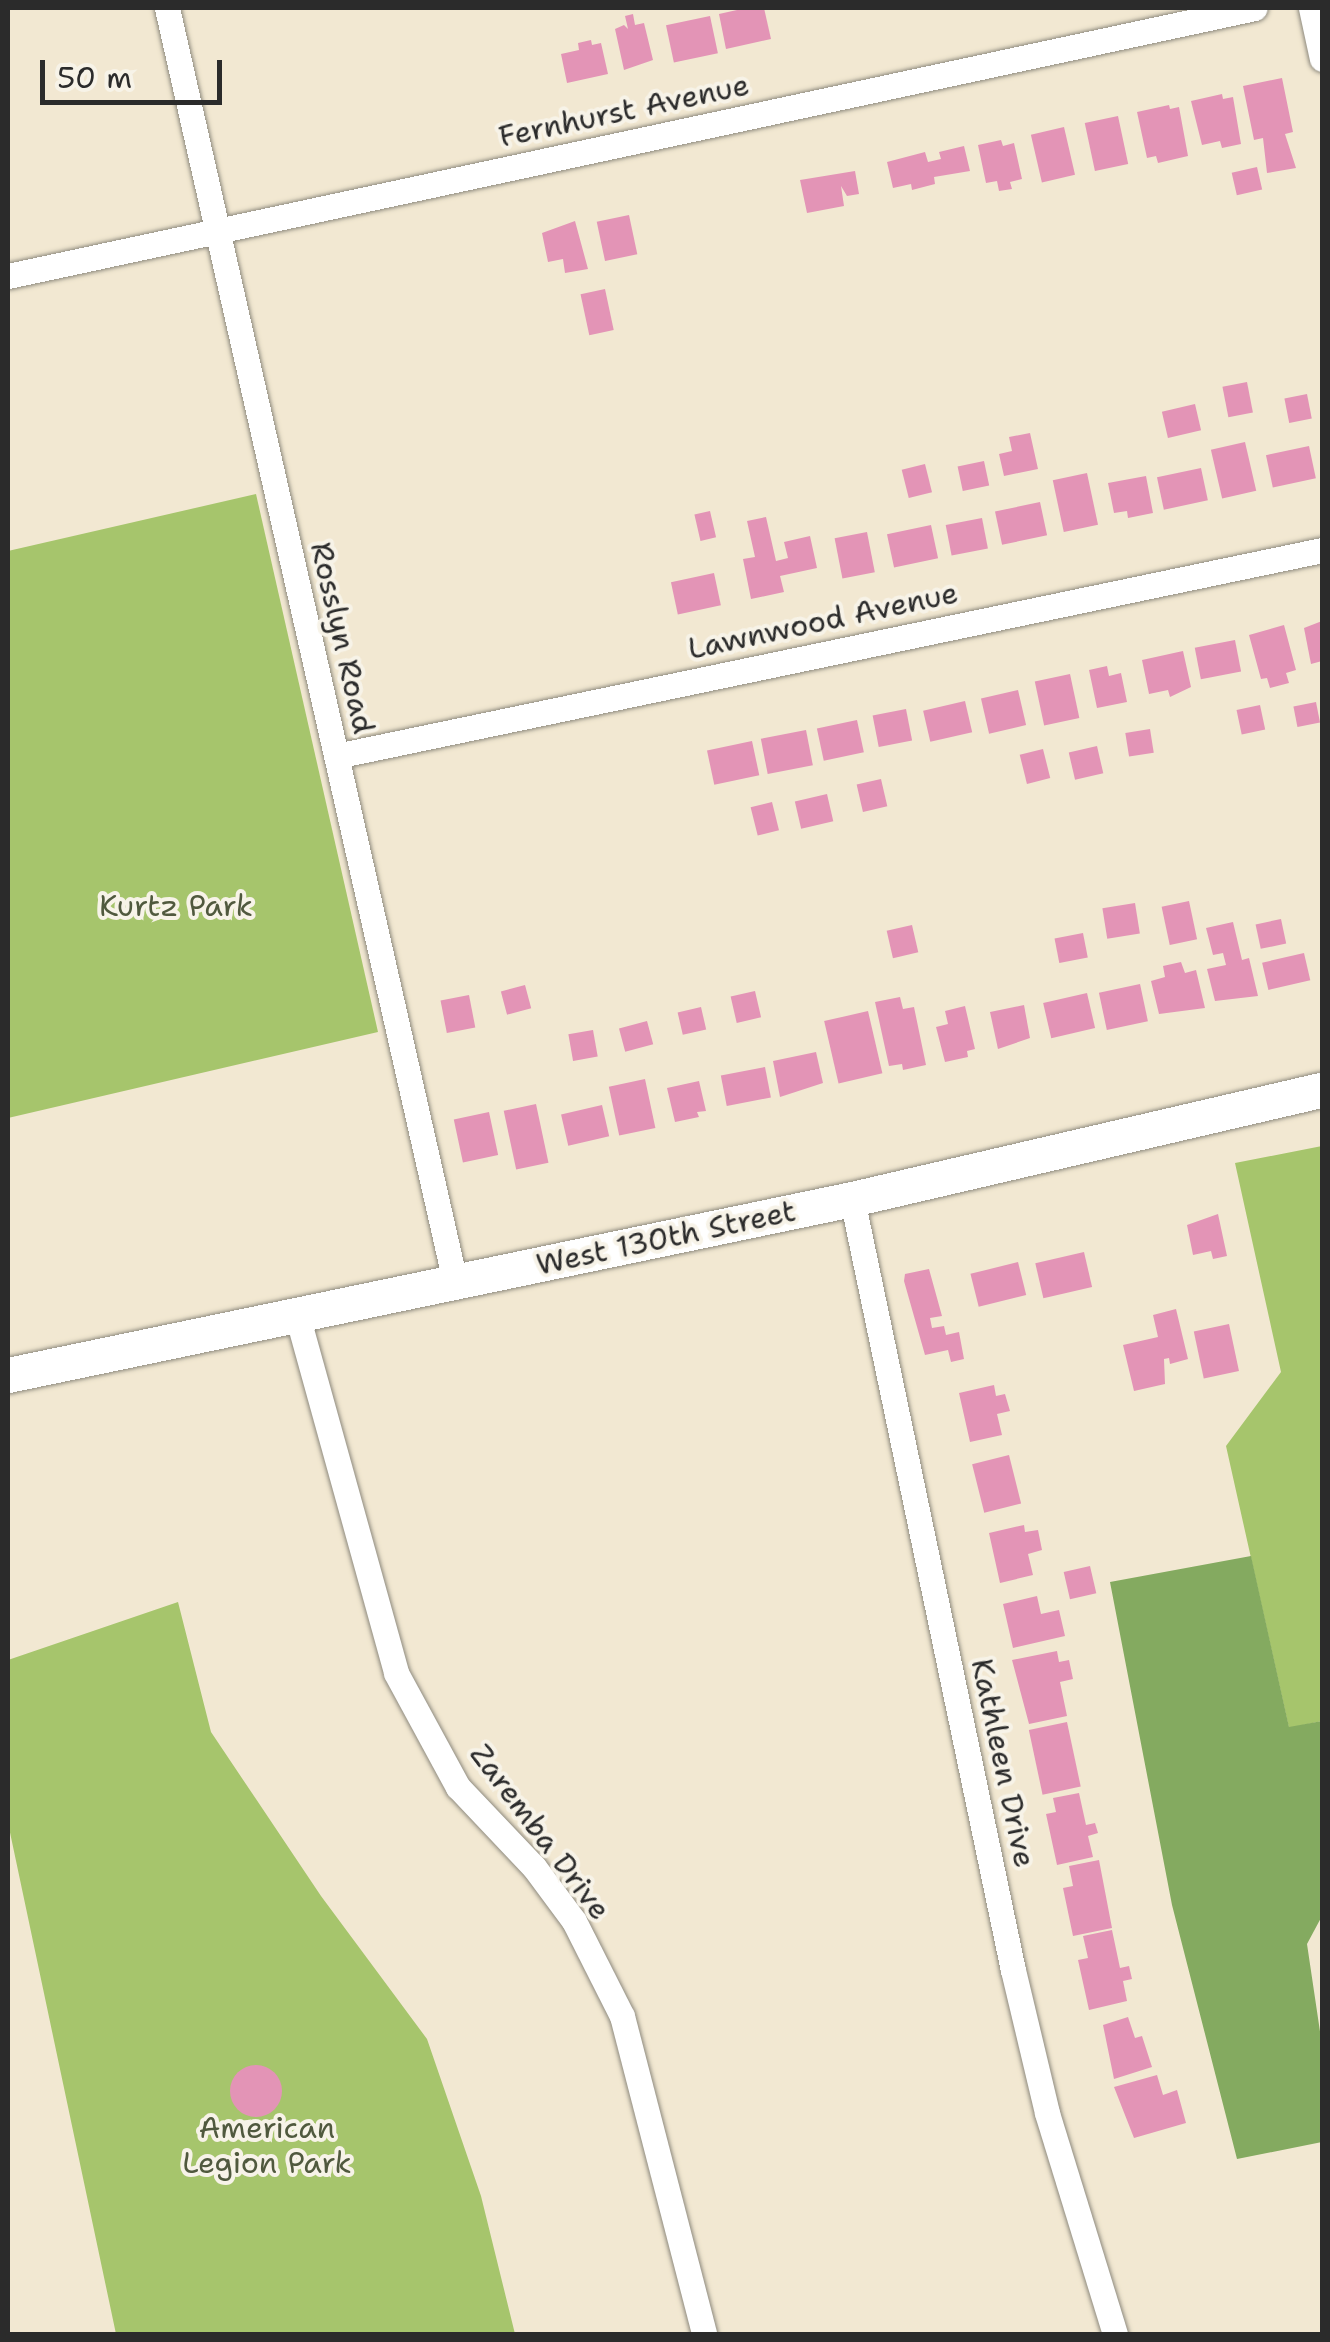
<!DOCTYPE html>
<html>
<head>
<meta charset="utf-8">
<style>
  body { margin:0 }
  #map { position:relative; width:1330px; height:2342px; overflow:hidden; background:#f2e8d2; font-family:"Shantell Sans",sans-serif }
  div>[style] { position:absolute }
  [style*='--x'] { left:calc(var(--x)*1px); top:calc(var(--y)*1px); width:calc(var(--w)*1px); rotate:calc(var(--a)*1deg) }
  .green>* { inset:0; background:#a6c56c }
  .forest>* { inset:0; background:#84aa60 }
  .building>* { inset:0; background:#e394b6; transform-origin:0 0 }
  .round { border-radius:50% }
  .roads { filter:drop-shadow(0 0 2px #8e8a7e) drop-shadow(0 0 2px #8e8a7e) }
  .street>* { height:25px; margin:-12.5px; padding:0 12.5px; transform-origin:12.5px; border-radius:12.5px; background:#fff }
  .secondary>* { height:35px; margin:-17.5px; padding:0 17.5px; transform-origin:17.5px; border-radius:17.5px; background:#fff }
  span { translate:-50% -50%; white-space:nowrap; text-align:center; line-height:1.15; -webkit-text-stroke:8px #f7f3e8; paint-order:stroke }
  .street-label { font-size:30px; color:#2b2b2b }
  .park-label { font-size:30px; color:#50593e }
  .frame { position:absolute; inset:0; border:10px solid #2b2b2b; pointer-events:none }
  .scale { position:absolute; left:40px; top:60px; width:182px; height:45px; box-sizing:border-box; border:5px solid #2b2b2b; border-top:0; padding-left:12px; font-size:30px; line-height:35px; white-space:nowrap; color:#2b2b2b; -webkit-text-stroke:8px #f7f3e8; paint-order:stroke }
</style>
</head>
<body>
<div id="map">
  <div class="green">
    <i style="clip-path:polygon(256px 494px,378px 1032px,8px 1118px,8px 551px)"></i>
    <i style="clip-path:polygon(1322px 1146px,1322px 1721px,1289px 1728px,1226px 1446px,1281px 1372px,1235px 1163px)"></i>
    <i style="clip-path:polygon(178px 1602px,211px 1732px,321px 1896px,427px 2039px,481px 2196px,515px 2334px,116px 2334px,8px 1823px,8px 1660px)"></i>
  </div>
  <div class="forest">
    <i style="clip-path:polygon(1251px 1556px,1289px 1727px,1322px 1721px,1322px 1916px,1307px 1944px,1322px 2045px,1322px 2142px,1237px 2159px,1172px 1905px,1110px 1582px)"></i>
  </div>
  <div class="building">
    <i style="clip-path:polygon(746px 8px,764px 8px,771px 39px,726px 49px,719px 14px)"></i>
    <i style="clip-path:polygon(633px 14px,635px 25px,644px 23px,653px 60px,624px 70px,615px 29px,624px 25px,628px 29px,625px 16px)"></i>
    <i style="left:710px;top:16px;width:38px;height:45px;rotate:78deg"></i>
    <i style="clip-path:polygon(591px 40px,592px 45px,601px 43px,608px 74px,567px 83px,561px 54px,579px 50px,578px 43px)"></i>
    <i style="clip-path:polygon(1282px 78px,1293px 132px,1285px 134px,1296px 168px,1267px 173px,1263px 138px,1254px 140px,1243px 86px)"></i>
    <i style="clip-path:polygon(1222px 94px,1223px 99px,1233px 97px,1241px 144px,1222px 148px,1220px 141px,1202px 145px,1191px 101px)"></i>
    <i style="clip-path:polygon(1169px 105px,1170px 109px,1179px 107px,1188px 156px,1158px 163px,1156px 156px,1147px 158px,1137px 112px)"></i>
    <i style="left:1118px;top:116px;width:49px;height:34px;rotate:78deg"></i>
    <i style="left:1064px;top:127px;width:49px;height:34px;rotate:77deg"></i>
    <i style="clip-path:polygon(1001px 140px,1003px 146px,1014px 143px,1022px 179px,1010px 182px,1012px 189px,999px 191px,997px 181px,986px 183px,978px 145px)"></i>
    <i style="clip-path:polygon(964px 146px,970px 171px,934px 177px,935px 184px,912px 190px,911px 184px,893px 188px,887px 162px,925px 152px,928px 162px,941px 159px,939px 152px)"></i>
    <i style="left:1257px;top:167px;width:23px;height:26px;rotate:77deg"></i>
    <i style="clip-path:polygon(855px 171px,859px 194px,847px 196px,841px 186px,844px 206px,807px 213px,800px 180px)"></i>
    <i style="left:629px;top:215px;width:40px;height:33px;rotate:78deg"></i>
    <i style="clip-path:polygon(575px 221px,588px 269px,565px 273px,563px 259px,548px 262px,542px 233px)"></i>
    <i style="left:605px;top:289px;width:42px;height:25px;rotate:78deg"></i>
    <i style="left:1247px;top:382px;width:31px;height:25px;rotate:79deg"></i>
    <i style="left:1307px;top:394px;width:25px;height:23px;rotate:79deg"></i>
    <i style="left:1195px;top:404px;width:27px;height:34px;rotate:77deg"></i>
    <i style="clip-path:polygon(1030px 433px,1038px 469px,1004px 476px,999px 454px,1012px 451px,1009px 437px)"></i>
    <i style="left:1245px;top:442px;width:50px;height:35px;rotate:77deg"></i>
    <i style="left:1309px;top:446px;width:33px;height:44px;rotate:78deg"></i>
    <i style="left:984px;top:461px;width:25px;height:27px;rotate:78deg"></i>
    <i style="left:925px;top:464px;width:29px;height:24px;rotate:76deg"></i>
    <i style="left:1201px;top:468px;width:33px;height:45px;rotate:78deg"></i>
    <i style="left:1087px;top:473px;width:53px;height:35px;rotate:78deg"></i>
    <i style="clip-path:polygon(1146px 476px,1153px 513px,1128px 518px,1127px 511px,1114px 513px,1108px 483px)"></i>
    <i style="left:1040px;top:502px;width:34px;height:46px;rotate:78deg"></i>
    <i style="left:710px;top:511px;width:27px;height:16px;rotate:77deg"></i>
    <i style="clip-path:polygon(766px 517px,776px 561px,788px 558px,784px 542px,810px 536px,817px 568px,780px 576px,784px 592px,751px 599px,743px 559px,755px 557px,747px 521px)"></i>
    <i style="left:982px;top:518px;width:31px;height:37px;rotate:79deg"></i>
    <i style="left:931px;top:525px;width:34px;height:45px;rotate:78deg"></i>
    <i style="left:867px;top:532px;width:41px;height:33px;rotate:79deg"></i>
    <i style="left:714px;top:573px;width:33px;height:44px;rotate:78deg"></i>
    <i style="clip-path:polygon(1322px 621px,1322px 661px,1311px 664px,1304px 628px)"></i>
    <i style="clip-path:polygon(1284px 625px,1296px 670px,1286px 673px,1289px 683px,1270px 688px,1267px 678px,1261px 679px,1249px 635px)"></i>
    <i style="left:1235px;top:640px;width:32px;height:41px;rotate:79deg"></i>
    <i style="clip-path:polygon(1183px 651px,1191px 687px,1170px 697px,1168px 690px,1149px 694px,1142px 660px)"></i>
    <i style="clip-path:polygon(1107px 666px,1109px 676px,1121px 673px,1127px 702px,1097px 708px,1089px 670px)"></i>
    <i style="left:1070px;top:674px;width:45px;height:36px;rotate:78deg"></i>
    <i style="left:1018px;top:690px;width:36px;height:38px;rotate:77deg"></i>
    <i style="left:965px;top:701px;width:32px;height:43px;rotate:77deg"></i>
    <i style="left:1316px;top:702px;width:21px;height:23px;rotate:79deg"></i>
    <i style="left:1260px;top:705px;width:25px;height:24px;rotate:78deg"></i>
    <i style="left:906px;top:709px;width:32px;height:34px;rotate:79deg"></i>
    <i style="left:857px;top:720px;width:33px;height:41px;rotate:78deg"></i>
    <i style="left:1150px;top:729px;width:24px;height:25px;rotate:81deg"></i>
    <i style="left:806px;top:730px;width:36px;height:46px;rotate:79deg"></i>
    <i style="left:752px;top:741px;width:35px;height:46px;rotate:78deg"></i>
    <i style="left:1097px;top:746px;width:28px;height:29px;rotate:77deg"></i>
    <i style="left:1043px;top:749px;width:30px;height:24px;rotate:76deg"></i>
    <i style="left:881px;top:779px;width:28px;height:25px;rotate:77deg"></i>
    <i style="left:827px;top:794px;width:28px;height:33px;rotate:77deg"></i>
    <i style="left:772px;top:802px;width:29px;height:22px;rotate:76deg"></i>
    <i style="left:1189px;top:901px;width:39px;height:28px;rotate:78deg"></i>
    <i style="left:1135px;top:903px;width:31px;height:33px;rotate:81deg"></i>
    <i style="left:1281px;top:919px;width:25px;height:26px;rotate:78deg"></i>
    <i style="clip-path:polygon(1233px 922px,1242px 960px,1249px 958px,1258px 996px,1215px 1001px,1207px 969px,1226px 965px,1223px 953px,1213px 955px,1206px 928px)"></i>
    <i style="left:912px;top:925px;width:28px;height:26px;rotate:77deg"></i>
    <i style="left:1083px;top:933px;width:25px;height:29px;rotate:79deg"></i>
    <i style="left:1304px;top:953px;width:28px;height:43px;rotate:77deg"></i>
    <i style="clip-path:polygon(1181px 962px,1185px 973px,1196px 970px,1205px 1008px,1159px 1014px,1151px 981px,1165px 977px,1163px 966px)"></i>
    <i style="left:1140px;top:984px;width:38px;height:42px;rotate:78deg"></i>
    <i style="left:525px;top:985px;width:24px;height:25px;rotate:75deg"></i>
    <i style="left:755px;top:991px;width:27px;height:25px;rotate:77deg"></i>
    <i style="left:1087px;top:993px;width:36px;height:45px;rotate:77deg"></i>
    <i style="left:469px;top:995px;width:33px;height:29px;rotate:79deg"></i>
    <i style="clip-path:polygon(900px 997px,903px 1009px,914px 1007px,926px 1065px,903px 1070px,902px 1064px,889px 1066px,875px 1002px)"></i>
    <i style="clip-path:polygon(1024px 1005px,1030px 1038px,998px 1049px,990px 1012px)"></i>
    <i style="clip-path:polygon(965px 1006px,975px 1049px,967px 1051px,968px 1057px,945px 1062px,936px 1027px,948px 1024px,945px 1011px)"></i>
    <i style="left:701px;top:1007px;width:23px;height:24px;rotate:77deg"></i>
    <i style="left:868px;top:1011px;width:64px;height:45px;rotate:77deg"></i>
    <i style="left:647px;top:1021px;width:24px;height:29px;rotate:75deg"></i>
    <i style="left:593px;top:1030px;width:27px;height:25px;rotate:80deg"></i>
    <i style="clip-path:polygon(816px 1052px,823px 1083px,780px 1097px,773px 1061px)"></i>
    <i style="left:765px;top:1067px;width:31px;height:45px;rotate:79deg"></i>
    <i style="left:645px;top:1079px;width:50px;height:37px;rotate:78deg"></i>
    <i style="clip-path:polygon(699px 1081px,706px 1111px,697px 1112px,699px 1117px,675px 1122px,667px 1088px)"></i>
    <i style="left:536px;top:1104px;width:60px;height:33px;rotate:78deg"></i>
    <i style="left:602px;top:1105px;width:32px;height:42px;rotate:77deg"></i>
    <i style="left:489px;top:1112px;width:44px;height:36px;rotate:78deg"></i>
    <i style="clip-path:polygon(1218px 1214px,1227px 1256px,1213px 1259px,1211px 1251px,1193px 1255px,1187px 1225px)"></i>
    <i style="left:1084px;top:1252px;width:36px;height:50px;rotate:77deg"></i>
    <i style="left:1018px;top:1262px;width:34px;height:49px;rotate:76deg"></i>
    <i style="clip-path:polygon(929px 1269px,942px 1316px,930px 1318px,932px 1328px,944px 1326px,946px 1335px,959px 1332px,964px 1359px,951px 1362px,948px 1350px,925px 1355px,904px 1281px,905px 1274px)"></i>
    <i style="clip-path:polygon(1176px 1309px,1188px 1359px,1170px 1364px,1169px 1358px,1164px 1359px,1165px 1384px,1134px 1391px,1123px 1345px,1158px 1337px,1153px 1315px)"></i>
    <i style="left:1229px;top:1324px;width:48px;height:36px;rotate:78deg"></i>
    <i style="clip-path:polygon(994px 1385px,996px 1396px,1005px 1394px,1010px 1411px,997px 1414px,1002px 1435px,970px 1442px,959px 1393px)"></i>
    <i style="left:1009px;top:1455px;width:50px;height:38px;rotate:76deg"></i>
    <i style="clip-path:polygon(1024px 1525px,1025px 1532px,1038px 1530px,1042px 1550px,1028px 1554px,1033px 1575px,1000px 1583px,989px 1533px)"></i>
    <i style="left:1090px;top:1566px;width:28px;height:27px;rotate:77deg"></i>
    <i style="clip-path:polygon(1037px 1596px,1041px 1614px,1059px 1610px,1065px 1636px,1013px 1648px,1003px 1604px)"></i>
    <i style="clip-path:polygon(1057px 1651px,1059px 1662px,1069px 1660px,1073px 1679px,1060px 1682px,1067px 1716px,1029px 1724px,1012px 1660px)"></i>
    <i style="left:1067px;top:1722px;width:66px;height:39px;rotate:78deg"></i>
    <i style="clip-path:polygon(1079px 1793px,1086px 1825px,1095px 1823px,1098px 1833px,1088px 1836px,1093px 1857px,1057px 1865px,1046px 1814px,1056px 1812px,1053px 1798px)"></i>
    <i style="clip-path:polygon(1099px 1860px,1112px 1928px,1073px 1936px,1063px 1888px,1073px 1886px,1069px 1866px)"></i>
    <i style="clip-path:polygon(1112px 1930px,1120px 1968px,1129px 1966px,1132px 1979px,1123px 1981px,1127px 2001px,1089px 2010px,1078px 1960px,1088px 1958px,1083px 1936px)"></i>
    <i style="clip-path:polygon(1128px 2017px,1135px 2038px,1142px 2036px,1152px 2067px,1114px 2079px,1103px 2025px)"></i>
    <i class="round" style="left:230px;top:2065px;width:52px;height:52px"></i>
    <i style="clip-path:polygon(1157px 2075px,1163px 2095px,1177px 2090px,1186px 2123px,1134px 2138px,1114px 2087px)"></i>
  </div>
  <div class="roads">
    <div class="street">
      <i style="--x:167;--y:8;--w:1306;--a:77.26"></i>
      <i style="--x:1311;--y:8;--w:52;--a:77.8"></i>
      <i style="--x:8;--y:276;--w:1275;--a:-12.13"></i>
      <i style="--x:336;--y:756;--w:1007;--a:-11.8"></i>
      <i style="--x:852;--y:1199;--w:788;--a:78.21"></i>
      <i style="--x:1013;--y:1970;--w:147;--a:76.6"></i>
      <i style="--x:1047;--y:2113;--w:231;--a:72.9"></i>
      <i style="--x:297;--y:1315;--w:371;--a:74.5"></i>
      <i style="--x:396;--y:1673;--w:130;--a:61.5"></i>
      <i style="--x:458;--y:1787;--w:110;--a:46.5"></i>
      <i style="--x:534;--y:1867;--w:67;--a:53.5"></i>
      <i style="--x:574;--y:1921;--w:106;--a:63.2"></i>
      <i style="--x:622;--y:2016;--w:328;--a:75.5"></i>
    </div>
    <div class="secondary">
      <i style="--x:8;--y:1375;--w:862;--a:-11.78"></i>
      <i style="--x:852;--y:1199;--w:482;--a:-13.1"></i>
    </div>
  </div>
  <div class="street-label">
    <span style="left:624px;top:111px;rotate:-12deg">Fernhurst Avenue</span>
    <span style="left:823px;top:621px;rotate:-12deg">Lawnwood Avenue</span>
    <span style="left:342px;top:638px;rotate:77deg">Rosslyn Road</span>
    <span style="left:666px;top:1238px;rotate:-12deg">West 130th Street</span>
    <span style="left:1003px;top:1763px;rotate:78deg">Kathleen Drive</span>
    <span style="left:540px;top:1832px;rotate:53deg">Zaremba Drive</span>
  </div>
  <div class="park-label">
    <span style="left:176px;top:906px">Kurtz Park</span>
    <span style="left:267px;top:2145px">American<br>Legion Park</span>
  </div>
  <div class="frame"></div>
  <div class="scale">50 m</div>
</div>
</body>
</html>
